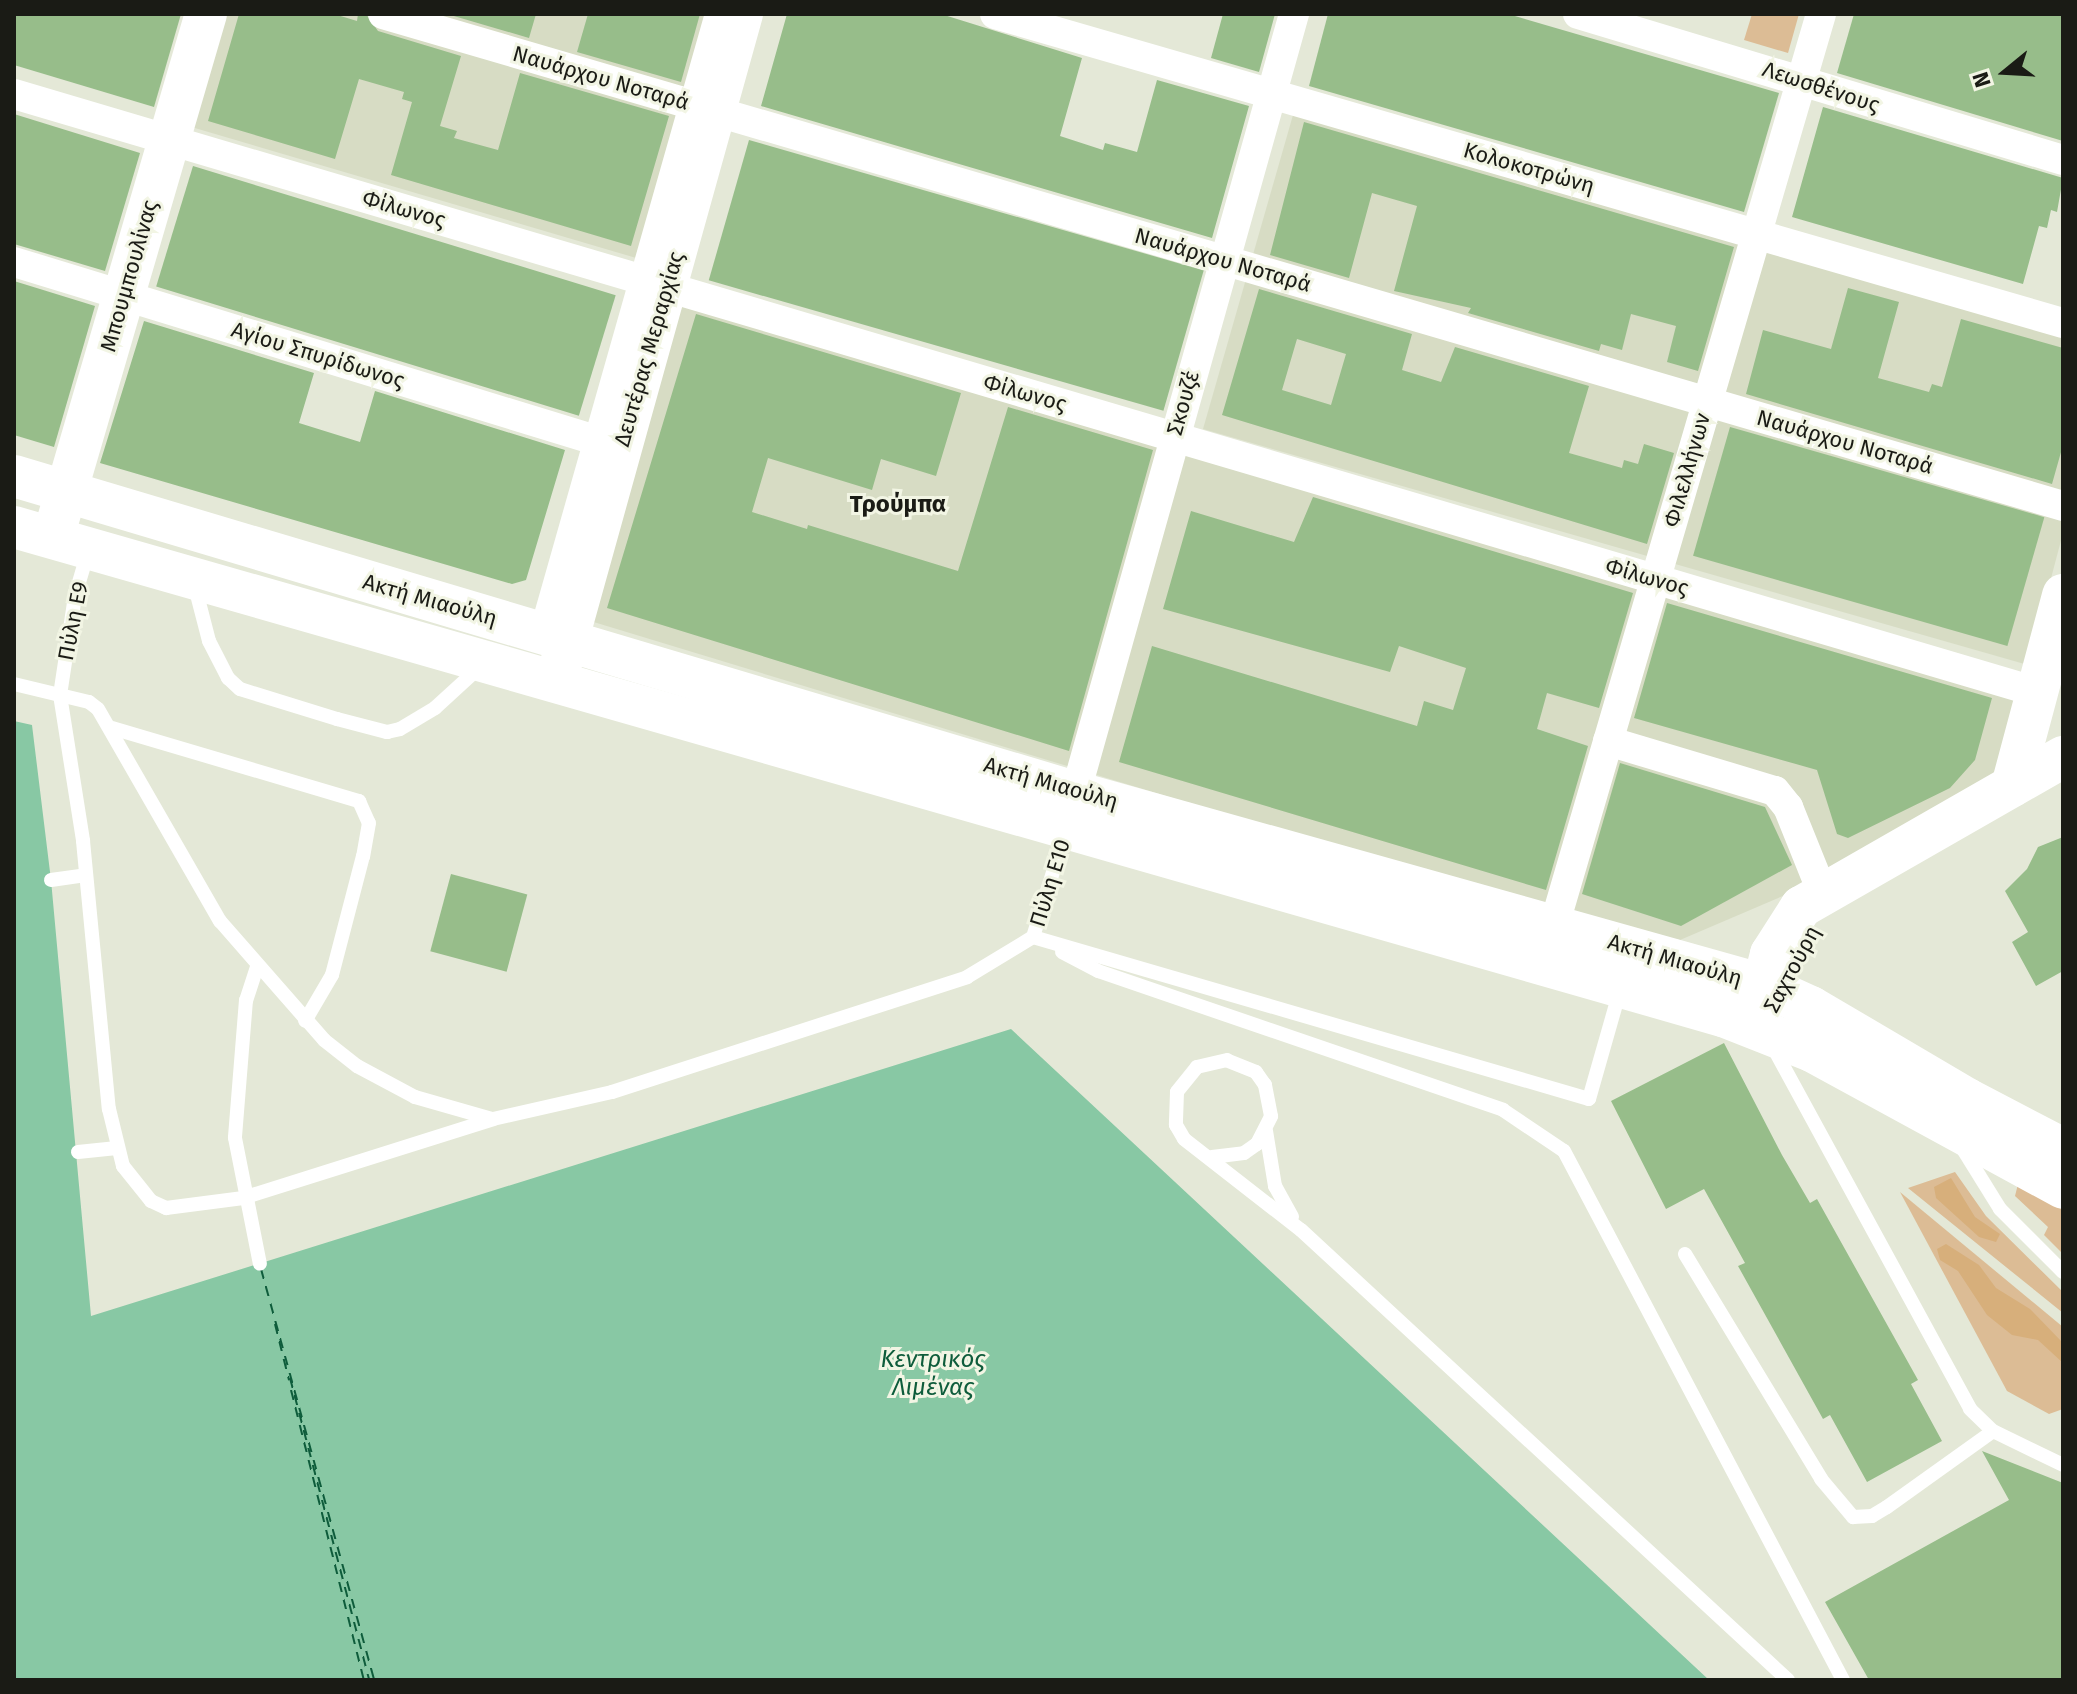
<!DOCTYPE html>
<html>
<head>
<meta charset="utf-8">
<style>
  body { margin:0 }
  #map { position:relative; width:2077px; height:1694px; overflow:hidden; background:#e4e8d7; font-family:"Fira Sans",sans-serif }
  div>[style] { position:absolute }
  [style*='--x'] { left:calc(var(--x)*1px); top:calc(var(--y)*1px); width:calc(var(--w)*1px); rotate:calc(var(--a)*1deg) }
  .built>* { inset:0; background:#d7dcc4 }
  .green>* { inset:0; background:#dcbc95 }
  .forest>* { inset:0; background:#d7af7b }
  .water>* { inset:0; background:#88c8a4 }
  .ferry>* { height:2px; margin-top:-1px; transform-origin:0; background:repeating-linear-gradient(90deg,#0e5c3b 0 10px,transparent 0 18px) }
  .building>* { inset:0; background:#97bd8a; transform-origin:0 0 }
  .lane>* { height:14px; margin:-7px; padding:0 7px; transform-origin:7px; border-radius:7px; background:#fff }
  .street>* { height:30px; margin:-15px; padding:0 15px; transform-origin:15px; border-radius:15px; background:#fff }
  .secondary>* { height:42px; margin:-21px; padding:0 21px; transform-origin:21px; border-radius:21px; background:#fff }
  span { translate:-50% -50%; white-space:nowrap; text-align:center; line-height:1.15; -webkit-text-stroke:6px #f2f5e4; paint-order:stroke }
  .street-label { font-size:22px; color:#1a1b15 }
  .neighbourhood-label { font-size:24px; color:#1a1b15; font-weight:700 }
  .water-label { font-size:24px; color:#0e5c3b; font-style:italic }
  .frame { position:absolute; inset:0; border:16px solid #1a1b15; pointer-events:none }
  .north { position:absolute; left:1965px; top:32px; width:80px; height:80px; -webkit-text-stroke:6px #f2f5e4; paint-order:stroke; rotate:252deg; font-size:22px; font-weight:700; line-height:32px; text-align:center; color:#1a1b15 }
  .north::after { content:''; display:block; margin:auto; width:28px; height:36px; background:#1a1b15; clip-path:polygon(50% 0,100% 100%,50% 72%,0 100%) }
</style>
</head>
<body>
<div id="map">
  <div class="built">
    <i style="clip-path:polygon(222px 14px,714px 14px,643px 260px,188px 126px)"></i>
    <i style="clip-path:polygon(1293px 115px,2063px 333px,2063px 533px,2028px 665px,1203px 429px)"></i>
    <i style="clip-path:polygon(681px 295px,2020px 693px,1998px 771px,1792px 892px,1680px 940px,1531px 907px,587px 620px)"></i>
  </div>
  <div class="green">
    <i style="clip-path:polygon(1752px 14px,1799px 14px,1788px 53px,1744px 40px)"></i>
    <i style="clip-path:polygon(1955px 1172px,1986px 1216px,2063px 1292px,2063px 1313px,1908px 1188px)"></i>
    <i style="clip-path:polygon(2018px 1184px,2063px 1209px,2063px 1254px,2044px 1235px,2048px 1227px,2015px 1196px)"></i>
    <i style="clip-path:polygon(1900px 1192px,2063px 1327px,2063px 1409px,2049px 1414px,2007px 1391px)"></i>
  </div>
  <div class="forest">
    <i style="clip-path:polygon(1951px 1178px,1975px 1217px,2000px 1234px,1996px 1242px,1979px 1237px,1936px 1198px,1934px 1187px)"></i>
    <i style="clip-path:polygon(1946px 1244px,1979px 1265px,1996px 1288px,2030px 1309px,2063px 1343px,2063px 1363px,2038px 1340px,2012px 1335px,1987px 1315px,1958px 1271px,1940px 1260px,1937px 1249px)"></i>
  </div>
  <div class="water">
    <i style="clip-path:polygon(14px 721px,32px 725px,51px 880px,91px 1316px,1011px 1029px,1709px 1680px,14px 1680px)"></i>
  </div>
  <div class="ferry">
    <i style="--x:261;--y:1269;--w:426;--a:74.6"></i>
    <i style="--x:275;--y:1324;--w:58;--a:76"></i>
    <i style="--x:290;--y:1378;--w:312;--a:75.3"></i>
    <i style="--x:291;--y:1390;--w:299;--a:75.9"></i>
    <i style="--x:14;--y:1678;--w:2;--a:63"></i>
  </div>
  <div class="building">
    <i style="clip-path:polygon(14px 14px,181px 14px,154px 107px,14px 65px)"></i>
    <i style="clip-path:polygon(239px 14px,334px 14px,357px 21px,358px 14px,366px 14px,378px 31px,461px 56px,440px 126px,457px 131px,454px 138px,498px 150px,520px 73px,669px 116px,631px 246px,391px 175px,412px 102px,402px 99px,404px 92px,359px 79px,335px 159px,208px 121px)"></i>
    <i style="clip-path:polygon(447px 14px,536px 14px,529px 38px)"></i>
    <i style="clip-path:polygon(588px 14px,700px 14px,681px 82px,577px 52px)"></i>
    <i style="clip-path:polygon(787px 14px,941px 14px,1082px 58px,1060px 136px,1103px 150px,1105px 143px,1137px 152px,1157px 80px,1249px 106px,1212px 238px,761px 106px)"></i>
    <i style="clip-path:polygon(1223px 14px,1275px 14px,1259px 72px,1211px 58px)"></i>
    <i style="clip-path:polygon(1328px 14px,1508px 14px,1779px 93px,1744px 212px,1309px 86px)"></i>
    <i style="clip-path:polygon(1854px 14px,2063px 14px,2063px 141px,1837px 73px)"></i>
    <i style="clip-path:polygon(1823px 107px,2063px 178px,2057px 212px,2051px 210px,2047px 228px,2039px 226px,2023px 284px,1792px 217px)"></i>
    <i style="clip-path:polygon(14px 114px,140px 153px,105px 271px,14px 244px)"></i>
    <i style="clip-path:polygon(1304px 122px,1734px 247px,1698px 371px,1667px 362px,1676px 326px,1631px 314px,1622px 350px,1601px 344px,1599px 351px,1468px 313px,1471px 308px,1394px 291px,1417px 206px,1372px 193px,1349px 278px,1270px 255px)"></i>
    <i style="left:749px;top:140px;width:473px;height:146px;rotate:16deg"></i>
    <i style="left:193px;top:166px;width:442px;height:126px;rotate:17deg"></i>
    <i style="clip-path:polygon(14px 281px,95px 306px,54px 447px,14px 435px)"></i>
    <i style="clip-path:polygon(1848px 288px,1899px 302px,1878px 378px,1929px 392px,1932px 384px,1942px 387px,1961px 319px,2063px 348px,2063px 445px,2052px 484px,1746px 394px,1763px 330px,1831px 349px)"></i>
    <i style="clip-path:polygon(evenodd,1259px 289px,1412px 334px,1402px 370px,1441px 382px,1455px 347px,1589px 386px,1569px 453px,1622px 468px,1624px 460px,1638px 464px,1644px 444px,1674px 453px,1647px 544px,1222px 415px,1259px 289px,1297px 339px,1346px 354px,1331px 405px,1282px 390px,1297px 339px)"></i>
    <i style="clip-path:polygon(696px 314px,961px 393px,936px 476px,881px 459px,872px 490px,768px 458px,752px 512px,807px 529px,808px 525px,958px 571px,1008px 407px,1153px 450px,1069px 751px,607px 608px)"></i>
    <i style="clip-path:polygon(144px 321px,314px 373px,299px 423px,360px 442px,375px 391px,565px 450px,526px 580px,512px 584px,100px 463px)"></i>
    <i style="left:1730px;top:427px;width:327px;height:134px;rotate:16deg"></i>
    <i style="clip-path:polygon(1313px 497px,1633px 593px,1599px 708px,1547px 693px,1537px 729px,1588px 746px,1546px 890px,1119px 762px,1152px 646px,1417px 726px,1424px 701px,1453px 710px,1466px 668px,1399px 646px,1390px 672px,1163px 609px,1191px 511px,1294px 542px)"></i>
    <i style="clip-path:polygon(1667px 603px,1992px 698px,1975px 760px,1950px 788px,1848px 838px,1837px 834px,1817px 770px,1634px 718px)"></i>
    <i style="clip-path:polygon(1620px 763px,1765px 807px,1792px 865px,1681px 926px,1582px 894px)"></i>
    <i style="clip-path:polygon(2063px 837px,2063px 971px,2036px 986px,2012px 942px,2028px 932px,2005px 891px,2027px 869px,2038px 847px)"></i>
    <i style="left:451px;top:874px;width:79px;height:80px;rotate:15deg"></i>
    <i style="clip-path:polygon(1724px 1043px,1782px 1155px,1810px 1203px,1817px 1199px,1918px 1380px,1911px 1384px,1942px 1441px,1867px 1482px,1830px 1415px,1823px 1419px,1738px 1266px,1745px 1263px,1704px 1189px,1666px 1209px,1611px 1101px)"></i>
    <i style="clip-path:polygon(1982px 1451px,2063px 1483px,2063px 1680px,1869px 1680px,1825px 1602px,2009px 1500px)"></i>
  </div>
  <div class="lane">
    <i style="--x:88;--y:552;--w:46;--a:106.5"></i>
    <i style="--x:75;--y:596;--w:100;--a:98.6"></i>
    <i style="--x:60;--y:695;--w:148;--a:81"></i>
    <i style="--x:83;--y:841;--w:269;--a:84.5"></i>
    <i style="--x:109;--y:1109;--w:59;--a:76.2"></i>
    <i style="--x:123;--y:1166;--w:45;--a:51.3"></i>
    <i style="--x:151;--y:1201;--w:17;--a:25"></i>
    <i style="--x:166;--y:1208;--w:78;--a:-7.4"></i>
    <i style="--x:243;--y:1198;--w:262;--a:-17.5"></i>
    <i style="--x:493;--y:1119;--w:122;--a:-12.8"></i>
    <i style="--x:612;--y:1092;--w:373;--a:-17.9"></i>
    <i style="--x:967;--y:977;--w:77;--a:-31.2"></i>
    <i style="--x:1033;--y:937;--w:579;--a:16.24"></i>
    <i style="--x:1589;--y:1099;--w:113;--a:-74.1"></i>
    <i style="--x:194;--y:583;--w:60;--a:75.5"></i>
    <i style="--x:209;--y:641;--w:42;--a:62.8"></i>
    <i style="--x:228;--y:678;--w:16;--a:43"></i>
    <i style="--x:240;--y:689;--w:102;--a:17.2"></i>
    <i style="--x:337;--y:719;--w:52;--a:14.6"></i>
    <i style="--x:387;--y:732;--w:13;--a:-13"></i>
    <i style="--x:400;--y:729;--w:41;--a:-31"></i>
    <i style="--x:435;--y:708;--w:62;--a:-42.4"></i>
    <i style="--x:14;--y:684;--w:77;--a:13.5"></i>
    <i style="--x:89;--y:702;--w:11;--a:38"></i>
    <i style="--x:98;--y:709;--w:245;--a:60.1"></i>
    <i style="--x:220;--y:921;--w:158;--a:48.8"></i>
    <i style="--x:324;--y:1040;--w:42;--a:38.2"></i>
    <i style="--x:357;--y:1066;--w:66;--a:28.1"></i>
    <i style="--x:415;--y:1097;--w:80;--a:15.9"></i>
    <i style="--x:112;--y:728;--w:258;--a:16.5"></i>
    <i style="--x:359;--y:801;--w:24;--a:66"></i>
    <i style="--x:369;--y:823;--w:34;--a:100"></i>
    <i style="--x:363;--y:856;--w:123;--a:104.6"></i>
    <i style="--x:332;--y:975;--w:53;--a:120.4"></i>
    <i style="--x:51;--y:880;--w:35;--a:-8"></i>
    <i style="--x:1033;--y:937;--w:112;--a:-72.9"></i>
    <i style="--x:1062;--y:952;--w:41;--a:27.8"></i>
    <i style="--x:1098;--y:971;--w:428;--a:18.9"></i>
    <i style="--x:1503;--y:1110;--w:73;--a:33.9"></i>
    <i style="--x:1564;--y:1151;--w:598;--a:62.19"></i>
    <i style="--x:257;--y:967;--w:35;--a:108"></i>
    <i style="--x:246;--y:1000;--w:138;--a:94.6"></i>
    <i style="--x:235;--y:1138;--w:128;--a:78.8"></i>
    <i style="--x:1773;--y:1047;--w:412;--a:61.4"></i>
    <i style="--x:1970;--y:1409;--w:32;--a:44"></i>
    <i style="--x:1993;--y:1431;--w:78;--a:25.9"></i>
    <i style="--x:1266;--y:1131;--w:56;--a:80.7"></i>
    <i style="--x:1275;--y:1186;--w:35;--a:61"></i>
    <i style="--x:1961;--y:1146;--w:74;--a:58.2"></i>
    <i style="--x:2000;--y:1209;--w:89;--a:45"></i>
    <i style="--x:78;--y:1152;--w:39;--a:-6"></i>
    <i style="--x:1212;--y:1157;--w:32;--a:-7"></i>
    <i style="--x:1244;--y:1153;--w:16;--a:-35"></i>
    <i style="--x:1257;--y:1144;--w:31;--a:-63"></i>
    <i style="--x:1271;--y:1116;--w:32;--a:-101"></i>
    <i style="--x:1265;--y:1085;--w:16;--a:-125"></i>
    <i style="--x:1256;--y:1072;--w:31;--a:-158"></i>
    <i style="--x:1227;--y:1060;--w:31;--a:167"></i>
    <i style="--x:1197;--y:1067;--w:32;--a:129"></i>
    <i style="--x:1177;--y:1092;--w:33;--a:92"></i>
    <i style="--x:1176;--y:1125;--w:16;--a:60"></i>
    <i style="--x:1184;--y:1139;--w:148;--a:37.9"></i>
    <i style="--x:1301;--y:1230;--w:663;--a:42.74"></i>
    <i style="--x:1685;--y:1254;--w:263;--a:58.8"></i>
    <i style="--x:1821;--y:1479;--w:50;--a:49.9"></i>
    <i style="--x:1853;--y:1517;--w:19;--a:-3"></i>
    <i style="--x:1872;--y:1516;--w:17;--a:-31"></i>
    <i style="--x:1887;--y:1507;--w:130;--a:-35.6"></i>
  </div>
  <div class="street">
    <i style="--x:383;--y:14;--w:1751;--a:16.32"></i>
    <i style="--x:995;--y:14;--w:1112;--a:16.14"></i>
    <i style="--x:1578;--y:14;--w:506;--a:16.75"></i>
    <i style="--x:14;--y:94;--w:2110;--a:16.47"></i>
    <i style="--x:14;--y:262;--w:629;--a:17.02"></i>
    <i style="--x:544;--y:633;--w:644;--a:-74.13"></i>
    <i style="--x:1608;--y:741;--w:174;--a:16.7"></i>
    <i style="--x:1775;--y:791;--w:21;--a:51"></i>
    <i style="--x:1788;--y:807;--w:94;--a:68.1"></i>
    <i style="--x:1071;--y:809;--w:826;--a:-74.33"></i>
    <i style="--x:1554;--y:926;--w:950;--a:-73.68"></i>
  </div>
  <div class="secondary">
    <i style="--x:14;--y:476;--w:1107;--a:16.59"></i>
    <i style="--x:1075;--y:792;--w:711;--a:15.66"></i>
    <i style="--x:1760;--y:984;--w:56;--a:24.3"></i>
    <i style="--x:1811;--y:1007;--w:181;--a:30.5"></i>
    <i style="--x:1967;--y:1099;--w:108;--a:27.5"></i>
    <i style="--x:58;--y:520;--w:527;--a:-73.7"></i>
    <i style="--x:14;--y:527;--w:1778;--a:15.97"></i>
    <i style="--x:1723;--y:1016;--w:96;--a:21.5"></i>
    <i style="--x:1812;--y:1051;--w:286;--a:28.6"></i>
    <i style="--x:560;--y:667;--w:678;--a:-74.43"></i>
    <i style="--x:2012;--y:786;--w:198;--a:-75"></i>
    <i style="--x:1756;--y:1012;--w:60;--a:-75.5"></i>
    <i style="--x:1771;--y:954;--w:56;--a:-57.4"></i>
    <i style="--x:1801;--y:907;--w:302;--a:-29.8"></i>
  </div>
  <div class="street-label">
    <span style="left:601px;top:78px;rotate:16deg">Ναυάρχου Νοταρά</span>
    <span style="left:1821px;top:87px;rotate:18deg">Λεωσθένους</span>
    <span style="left:1529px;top:168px;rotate:16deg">Κολοκοτρώνη</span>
    <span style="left:404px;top:209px;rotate:16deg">Φίλωνος</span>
    <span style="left:1223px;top:260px;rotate:16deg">Ναυάρχου Νοταρά</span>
    <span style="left:129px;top:276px;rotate:-74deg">Μπουμπουλίνας</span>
    <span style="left:649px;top:349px;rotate:-74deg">Δευτέρας Μεραρχίας</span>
    <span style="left:318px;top:355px;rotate:17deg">Αγίου Σπυρίδωνος</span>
    <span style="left:1025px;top:393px;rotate:16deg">Φίλωνος</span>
    <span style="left:1183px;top:403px;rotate:-74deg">Σκουζέ</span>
    <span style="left:1845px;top:442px;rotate:16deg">Ναυάρχου Νοταρά</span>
    <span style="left:1687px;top:470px;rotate:-74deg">Φιλελλήνων</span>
    <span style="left:1647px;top:577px;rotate:16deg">Φίλωνος</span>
    <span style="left:430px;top:600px;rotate:16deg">Ακτή Μιαούλη</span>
    <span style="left:73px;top:621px;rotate:-79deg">Πύλη Ε9</span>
    <span style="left:1051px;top:783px;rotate:16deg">Ακτή Μιαούλη</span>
    <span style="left:1050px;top:883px;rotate:-73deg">Πύλη Ε10</span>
    <span style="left:1675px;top:960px;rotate:16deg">Ακτή Μιαούλη</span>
    <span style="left:1792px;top:969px;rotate:-62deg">Σαχτούρη</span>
  </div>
  <div class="neighbourhood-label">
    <span style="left:898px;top:505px">Τρούμπα</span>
  </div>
  <div class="water-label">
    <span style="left:933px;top:1374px">Κεντρικός<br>Λιμένας</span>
  </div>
  <div class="frame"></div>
  <div class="north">N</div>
</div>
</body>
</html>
